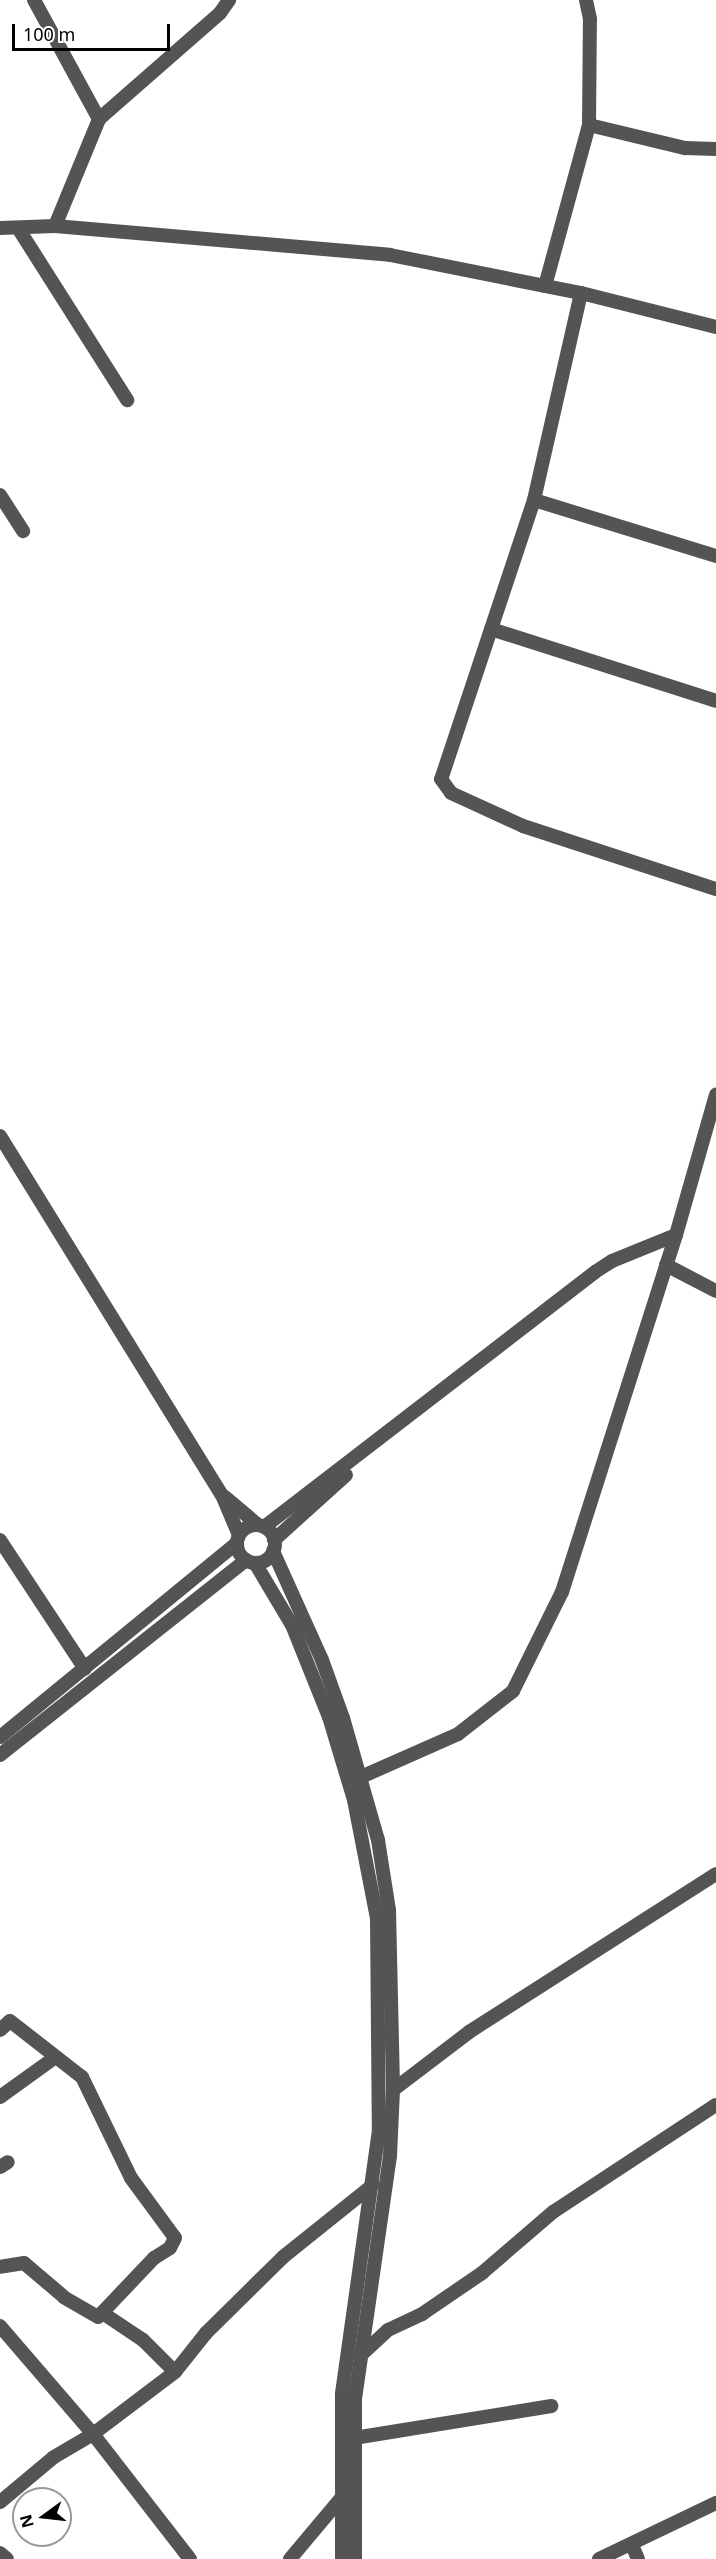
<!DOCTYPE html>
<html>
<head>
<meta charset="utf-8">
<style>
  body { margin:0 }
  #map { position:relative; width:716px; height:2559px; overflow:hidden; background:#fff; font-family:"Noto Sans",sans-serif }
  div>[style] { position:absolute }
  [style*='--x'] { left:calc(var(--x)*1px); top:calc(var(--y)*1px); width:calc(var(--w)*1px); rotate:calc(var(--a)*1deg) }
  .minor>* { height:14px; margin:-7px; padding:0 7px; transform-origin:7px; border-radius:7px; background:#545454 }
  .minor>.ring { margin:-7px; padding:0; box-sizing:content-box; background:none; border:14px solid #545454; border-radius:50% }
  span { translate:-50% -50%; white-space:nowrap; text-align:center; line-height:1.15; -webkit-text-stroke:4.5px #fff; paint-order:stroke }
  .north { position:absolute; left:12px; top:2487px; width:60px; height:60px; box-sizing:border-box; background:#fff; border:2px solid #999; border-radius:50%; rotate:255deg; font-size:16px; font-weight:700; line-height:24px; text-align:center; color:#000 }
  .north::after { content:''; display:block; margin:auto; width:21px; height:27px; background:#000; clip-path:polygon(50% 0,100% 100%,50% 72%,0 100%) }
  .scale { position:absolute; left:12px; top:24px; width:158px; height:27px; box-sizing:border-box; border:3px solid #000; border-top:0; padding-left:8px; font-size:18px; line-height:21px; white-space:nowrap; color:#000; -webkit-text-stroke:4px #fff; paint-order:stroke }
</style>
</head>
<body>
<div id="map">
  <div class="minor">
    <i style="--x:34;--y:0;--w:136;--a:61.4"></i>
    <i style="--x:589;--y:125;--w:99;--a:13.5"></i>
    <i style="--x:685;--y:148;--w:31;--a:2"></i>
    <i style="--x:55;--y:226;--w:116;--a:-67.6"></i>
    <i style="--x:99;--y:119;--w:161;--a:-41.2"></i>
    <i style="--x:220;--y:13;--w:16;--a:-55"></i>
    <i style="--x:0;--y:228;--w:55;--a:-2.1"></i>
    <i style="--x:55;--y:226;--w:336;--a:4.9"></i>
    <i style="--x:390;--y:255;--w:195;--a:11.3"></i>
    <i style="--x:581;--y:293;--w:139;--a:14.1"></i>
    <i style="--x:18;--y:228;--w:204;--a:57.6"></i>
    <i style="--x:545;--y:286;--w:167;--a:-74.7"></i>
    <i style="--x:589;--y:125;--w:106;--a:-89.5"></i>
    <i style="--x:590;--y:19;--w:19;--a:-102"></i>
    <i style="--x:581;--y:293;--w:212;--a:102.8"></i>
    <i style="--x:534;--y:500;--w:294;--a:108.4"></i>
    <i style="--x:441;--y:779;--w:17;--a:54"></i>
    <i style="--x:451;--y:793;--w:79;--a:24.6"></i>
    <i style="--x:523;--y:826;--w:203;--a:18.1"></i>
    <i style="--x:0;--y:495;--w:43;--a:57.4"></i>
    <i style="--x:534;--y:500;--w:190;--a:17.1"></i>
    <i style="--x:491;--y:629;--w:236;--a:17.7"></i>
    <i style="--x:0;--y:1136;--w:422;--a:58.3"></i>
    <i style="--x:222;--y:1495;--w:43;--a:67"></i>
    <i style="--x:666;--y:1265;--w:56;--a:27.5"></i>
    <i style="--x:225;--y:1497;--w:43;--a:40.3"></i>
    <i class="ring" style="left:237px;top:1525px;width:24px;height:24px"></i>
    <i style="--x:264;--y:1527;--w:418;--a:-37.6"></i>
    <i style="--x:595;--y:1272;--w:20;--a:-33"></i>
    <i style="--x:612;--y:1261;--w:69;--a:-22.1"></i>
    <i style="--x:0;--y:1540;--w:154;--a:56.6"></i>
    <i style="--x:274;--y:1540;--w:97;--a:-42.1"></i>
    <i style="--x:273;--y:1551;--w:120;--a:65.8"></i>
    <i style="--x:322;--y:1660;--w:62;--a:70.1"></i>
    <i style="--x:343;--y:1718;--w:127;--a:74"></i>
    <i style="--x:378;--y:1840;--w:71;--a:81.1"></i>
    <i style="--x:389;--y:1910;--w:180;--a:88.7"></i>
    <i style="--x:393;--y:2090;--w:66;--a:92.6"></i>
    <i style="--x:390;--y:2156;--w:245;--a:98.2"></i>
    <i style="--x:355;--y:2398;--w:161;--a:90"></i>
    <i style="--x:255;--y:1563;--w:72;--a:59.2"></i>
    <i style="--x:292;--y:1625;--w:99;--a:68.1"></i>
    <i style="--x:329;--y:1717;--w:87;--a:73.2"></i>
    <i style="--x:354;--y:1800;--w:120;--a:79"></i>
    <i style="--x:377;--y:1918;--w:212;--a:89.5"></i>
    <i style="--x:379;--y:2130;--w:267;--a:98"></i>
    <i style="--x:342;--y:2394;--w:165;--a:90"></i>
    <i style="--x:0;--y:1737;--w:306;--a:-39.3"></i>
    <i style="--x:0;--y:1755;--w:314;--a:-38.4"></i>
    <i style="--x:361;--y:1777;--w:106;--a:-23.9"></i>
    <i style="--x:458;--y:1734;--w:70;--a:-38"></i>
    <i style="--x:513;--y:1691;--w:110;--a:-63.7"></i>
    <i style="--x:562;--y:1592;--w:375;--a:-72.3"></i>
    <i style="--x:676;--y:1235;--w:146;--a:-74.1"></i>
    <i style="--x:0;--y:2030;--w:13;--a:-42"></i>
    <i style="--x:10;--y:2021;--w:91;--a:37.9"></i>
    <i style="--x:82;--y:2077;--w:112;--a:64.1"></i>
    <i style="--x:131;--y:2178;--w:74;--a:53.7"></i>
    <i style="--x:175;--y:2238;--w:11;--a:117"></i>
    <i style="--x:170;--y:2248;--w:19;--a:148"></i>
    <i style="--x:154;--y:2258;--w:81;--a:133.5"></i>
    <i style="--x:98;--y:2317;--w:39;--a:-150"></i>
    <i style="--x:64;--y:2297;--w:52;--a:-139.6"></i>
    <i style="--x:24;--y:2263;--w:24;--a:171"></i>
    <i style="--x:393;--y:2090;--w:96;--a:-37.3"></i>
    <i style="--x:469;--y:2032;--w:293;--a:-32.6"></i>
    <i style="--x:0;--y:2097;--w:67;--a:-35.8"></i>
    <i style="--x:0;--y:2167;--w:9;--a:-32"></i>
    <i style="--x:104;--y:2314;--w:47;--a:33.7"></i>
    <i style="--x:143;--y:2340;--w:45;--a:45"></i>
    <i style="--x:0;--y:2326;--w:143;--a:49.3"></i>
    <i style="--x:93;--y:2434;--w:158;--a:52.2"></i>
    <i style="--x:360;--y:2356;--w:38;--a:-43"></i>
    <i style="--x:388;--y:2330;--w:38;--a:-25"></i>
    <i style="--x:422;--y:2314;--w:73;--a:-34.3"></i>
    <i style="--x:482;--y:2273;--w:94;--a:-40.7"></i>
    <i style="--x:553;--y:2212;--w:195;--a:-33.3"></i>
    <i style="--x:354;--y:2438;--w:200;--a:-9.2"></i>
    <i style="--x:0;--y:2502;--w:70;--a:-39.8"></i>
    <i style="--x:54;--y:2457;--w:45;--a:-30.5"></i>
    <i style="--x:93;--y:2434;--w:103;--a:-37.1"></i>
    <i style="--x:175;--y:2372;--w:50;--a:-51.5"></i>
    <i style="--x:206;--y:2333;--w:108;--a:-44.6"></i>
    <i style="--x:283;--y:2257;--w:115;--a:-38.7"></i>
    <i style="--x:632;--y:2545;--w:15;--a:67"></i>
    <i style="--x:0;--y:2553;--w:9;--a:41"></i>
    <i style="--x:290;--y:2559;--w:81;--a:-50"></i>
    <i style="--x:599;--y:2559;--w:130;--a:-25.6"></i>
  </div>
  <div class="north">N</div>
  <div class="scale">100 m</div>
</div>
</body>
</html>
